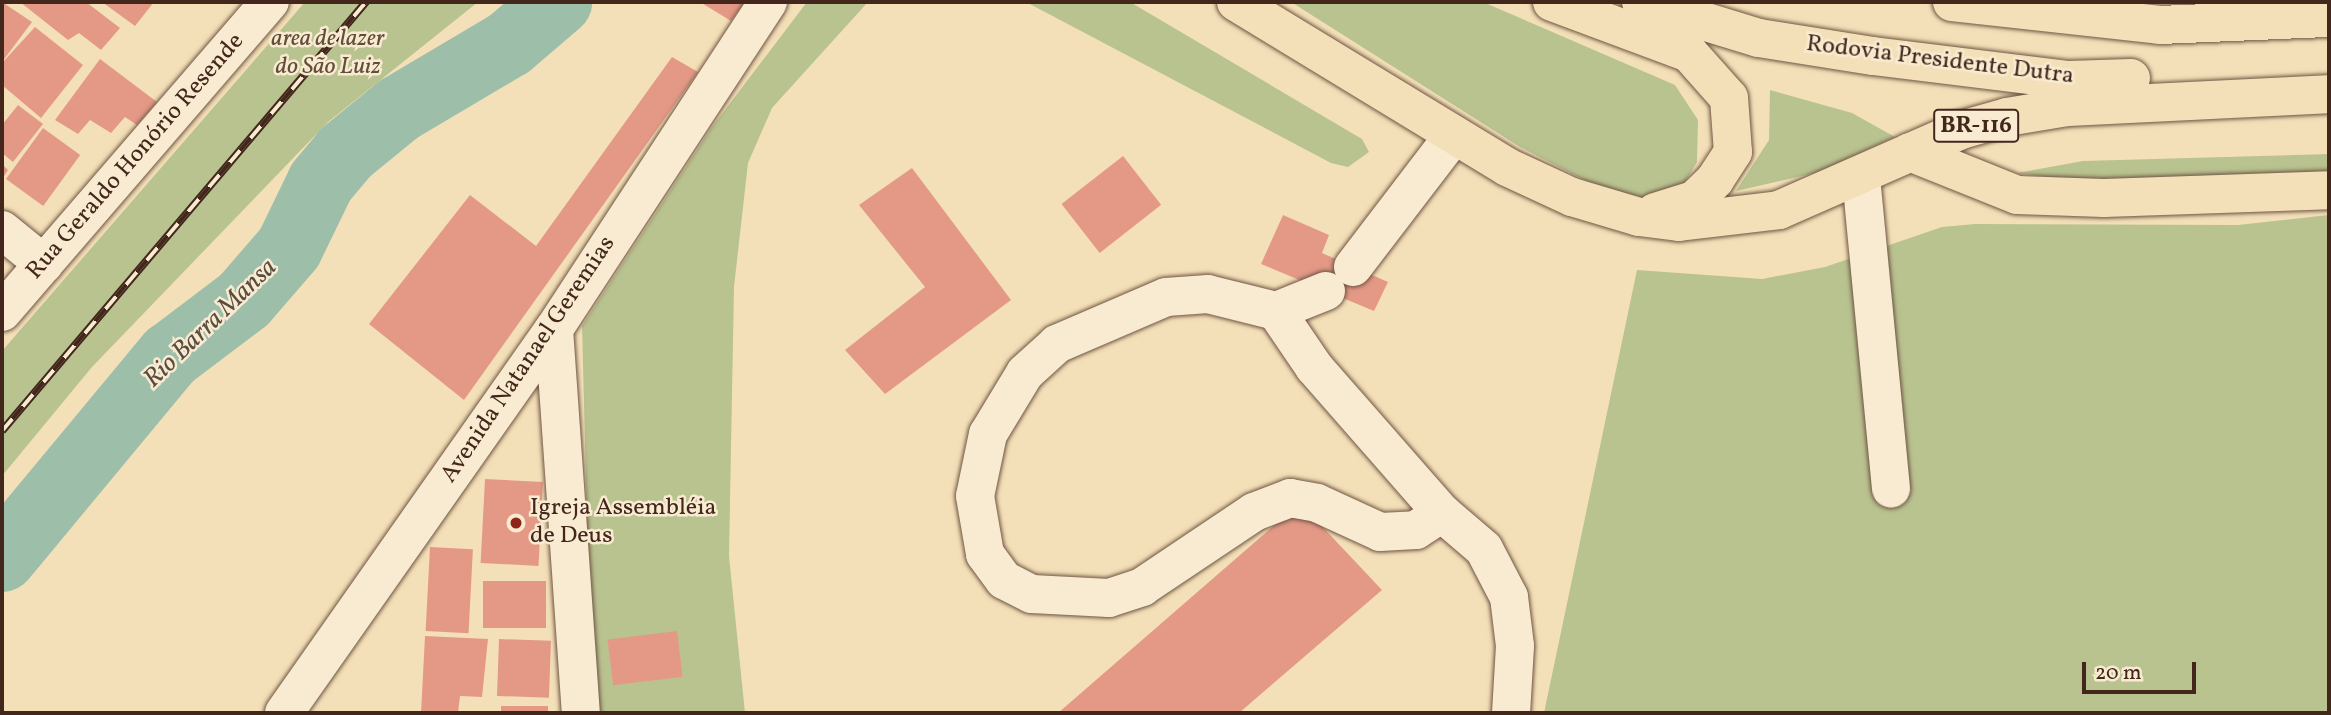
<!DOCTYPE html>
<html>
<head>
<meta charset="utf-8">
<style>
  body { margin:0 }
  #map { position:relative; width:2331px; height:715px; overflow:hidden; background:#f4e0b8; font-family:Vollkorn,serif }
  div>[style] { position:absolute }
  [style*='--x'] { left:calc(var(--x)*1px); top:calc(var(--y)*1px); width:calc(var(--w)*1px); rotate:calc(var(--a)*1deg) }
  .green>* { inset:0; background:#b9c390 }
  .river>* { height:68px; margin:-34px; padding:0 34px; transform-origin:34px; border-radius:34px; background:#9dbea9 }
  .building>* { inset:0; background:#e49986; transform-origin:0 0 }
  .roads { filter:drop-shadow(0 0 2px #6f5543) drop-shadow(0 0 2px #6f5543) }
  .minor>* { height:38px; margin:-19px; padding:0 19px; transform-origin:19px; border-radius:19px; background:#f8ebd1 }
  .major>* { height:38px; margin:-19px; padding:0 19px; transform-origin:19px; border-radius:19px; background:#f4e0b8 }
  .highway>* { height:38px; margin:-19px; padding:0 19px; transform-origin:19px; border-radius:19px; background:#f4e0b8 }
  .rail>* { height:8px; margin-top:-4px; transform-origin:0; background:repeating-linear-gradient(90deg,#f8ebd1 0 16px,#43271c 0 32px); box-sizing:border-box; border-block:2px solid #43271c }
  .dots>* { width:19px; height:19px; translate:-50% -50%; box-sizing:border-box; border:4px solid #f8ebd1; border-radius:50% }
  span { translate:-50% -50%; white-space:nowrap; text-align:center; line-height:1.15; -webkit-text-stroke:5px #f8ebd1; paint-order:stroke }
  .shield-label span { padding:2px 5px; background:#f8ebd1; border:2px solid; border-radius:5px; -webkit-text-stroke-width:0 }
  .shield-label { font-size:23px; color:#43271c; font-weight:700 }
  .park-label { font-size:24px; color:#604e39; font-style:italic }
  .street-label { font-size:24px; color:#43271c }
  .poi-label { font-size:24px; color:#43271c }
  .left { translate:0 -50%; text-align:left }
  .water-label { font-size:26px; color:#5a4d3f; font-style:italic }
  .frame { position:absolute; inset:0; border:4px solid #43271c; pointer-events:none }
  .scale { position:absolute; left:2082px; top:662px; width:114px; height:32px; box-sizing:border-box; border:4px solid #43271c; border-top:0; padding-left:9px; font-size:21px; line-height:24px; white-space:nowrap; color:#43271c; -webkit-text-stroke:5px #f8ebd1; paint-order:stroke }
</style>
</head>
<body>
<div id="map">
  <div class="green">
    <i style="clip-path:polygon(305px 2px,478px 2px,328px 122px,92px 367px,2px 476px,2px 351px)"></i>
    <i style="clip-path:polygon(807px 2px,868px 2px,772px 108px,748px 163px,734px 287px,729px 556px,745px 713px,592px 713px,582px 326px,712px 127px)"></i>
    <i style="clip-path:polygon(1026px 2px,1130px 2px,1362px 139px,1369px 152px,1348px 167px,1331px 163px)"></i>
    <i style="clip-path:polygon(1291px 2px,1483px 2px,1675px 85px,1698px 120px,1697px 162px,1682px 187px,1651px 200px,1604px 190px,1520px 147px)"></i>
    <i style="clip-path:polygon(1770px 90px,1852px 113px,1895px 137px,1819px 172px,1736px 191px,1769px 140px)"></i>
    <i style="clip-path:polygon(2329px 154px,2329px 173px,2071px 180px,2017px 173px,2083px 161px)"></i>
    <i style="clip-path:polygon(2329px 215px,2329px 713px,1544px 713px,1637px 270px,1762px 279px,1825px 267px,1942px 227px,1975px 224px,2238px 225px)"></i>
  </div>
  <div class="river">
    <i style="--x:2;--y:558;--w:263;--a:-50.3"></i>
    <i style="--x:170;--y:356;--w:93;--a:-37.1"></i>
    <i style="--x:244;--y:300;--w:69;--a:-49.1"></i>
    <i style="--x:289;--y:248;--w:73;--a:-64.1"></i>
    <i style="--x:321;--y:182;--w:38;--a:-50"></i>
    <i style="--x:345;--y:153;--w:70;--a:-39.2"></i>
    <i style="--x:399;--y:109;--w:128;--a:-30.6"></i>
    <i style="--x:509;--y:44;--w:65;--a:-40.6"></i>
  </div>
  <div class="building">
    <i style="clip-path:polygon(2px 2px,32px 22px,2px 62px)"></i>
    <i style="clip-path:polygon(20px 2px,86px 2px,120px 28px,101px 50px,79px 33px,68px 40px)"></i>
    <i style="clip-path:polygon(102px 2px,154px 2px,135px 26px)"></i>
    <i style="clip-path:polygon(700px 2px,745px 2px,731px 21px)"></i>
    <i style="clip-path:polygon(35px 27px,83px 65px,41px 118px,2px 85px,2px 63px)"></i>
    <i style="clip-path:polygon(672px 57px,698px 72px,464px 400px,369px 324px,470px 195px,536px 246px)"></i>
    <i style="clip-path:polygon(100px 59px,157px 102px,137px 125px,125px 117px,111px 133px,90px 120px,78px 134px,55px 120px)"></i>
    <i style="clip-path:polygon(18px 105px,43px 124px,13px 162px,2px 153px,2px 125px)"></i>
    <i style="left:43px;top:128px;width:46px;height:63px;rotate:36deg"></i>
    <i style="left:1123px;top:156px;width:62px;height:78px;rotate:52deg"></i>
    <i style="clip-path:polygon(2px 164px,8px 170px,2px 179px)"></i>
    <i style="clip-path:polygon(912px 168px,1011px 300px,885px 394px,845px 350px,925px 287px,859px 205px)"></i>
    <i style="clip-path:polygon(1283px 215px,1329px 235px,1322px 253px,1388px 282px,1374px 311px,1261px 264px)"></i>
    <i style="left:485px;top:479px;width:58px;height:84px;rotate:3deg"></i>
    <i style="clip-path:polygon(1300px 503px,1382px 590px,1239px 713px,1058px 713px)"></i>
    <i style="left:430px;top:547px;width:43px;height:84px;rotate:3deg"></i>
    <i style="left:483px;top:581px;width:63px;height:47px"></i>
    <i style="left:677px;top:631px;width:46px;height:70px;rotate:83deg"></i>
    <i style="clip-path:polygon(425px 636px,488px 639px,482px 697px,460px 696px,458px 713px,421px 713px)"></i>
    <i style="left:499px;top:639px;width:52px;height:57px;rotate:2deg"></i>
    <i style="left:501px;top:706px;width:47px;height:7px"></i>
  </div>
  <div class="roads">
    <div class="minor">
      <i style="--x:1861;--y:177;--w:313;--a:84.5"></i>
      <i style="--x:2;--y:230;--w:54;--a:39"></i>
      <i style="--x:1353;--y:267;--w:166;--a:-52.6"></i>
      <i style="--x:1326;--y:291;--w:54;--a:158.2"></i>
      <i style="--x:1276;--y:311;--w:70;--a:-166"></i>
      <i style="--x:1208;--y:294;--w:42;--a:175.9"></i>
      <i style="--x:1166;--y:297;--w:119;--a:156.7"></i>
      <i style="--x:1057;--y:344;--w:43;--a:137.8"></i>
      <i style="--x:1025;--y:373;--w:71;--a:121.2"></i>
      <i style="--x:988;--y:434;--w:63;--a:101.8"></i>
      <i style="--x:975;--y:496;--w:59;--a:80.2"></i>
      <i style="--x:985;--y:554;--w:32;--a:54"></i>
      <i style="--x:1004;--y:580;--w:31;--a:27"></i>
      <i style="--x:1032;--y:594;--w:77;--a:3"></i>
      <i style="--x:1109;--y:598;--w:35;--a:-18"></i>
      <i style="--x:1142;--y:587;--w:135;--a:-33.8"></i>
      <i style="--x:1254;--y:512;--w:39;--a:-21"></i>
      <i style="--x:1290;--y:498;--w:27;--a:10"></i>
      <i style="--x:1317;--y:503;--w:69;--a:24.7"></i>
      <i style="--x:1380;--y:532;--w:36;--a:-3"></i>
      <i style="--x:1416;--y:530;--w:31;--a:-33"></i>
      <i style="--x:1442;--y:513;--w:55;--a:40.6"></i>
      <i style="--x:1484;--y:549;--w:54;--a:62.5"></i>
      <i style="--x:1509;--y:597;--w:49;--a:83"></i>
      <i style="--x:1515;--y:646;--w:67;--a:93.4"></i>
      <i style="--x:1276;--y:311;--w:68;--a:55.8"></i>
      <i style="--x:1314;--y:367;--w:194;--a:48.8"></i>
      <i style="--x:2;--y:312;--w:410;--a:-49.2"></i>
      <i style="--x:554;--y:329;--w:385;--a:86"></i>
      <i style="--x:284;--y:713;--w:469;--a:-54.9"></i>
      <i style="--x:554;--y:329;--w:391;--a:-56.8"></i>
    </div>
    <div class="major">
      <i style="--x:1236;--y:2;--w:317;--a:31.3"></i>
      <i style="--x:1507;--y:167;--w:72;--a:24.8"></i>
      <i style="--x:1572;--y:197;--w:70;--a:16.6"></i>
      <i style="--x:1910;--y:152;--w:115;--a:21.9"></i>
      <i style="--x:2017;--y:195;--w:87;--a:2"></i>
      <i style="--x:2104;--y:198;--w:225;--a:-2"></i>
    </div>
    <div class="highway">
      <i style="--x:1552;--y:2;--w:146;--a:20.4"></i>
      <i style="--x:1689;--y:53;--w:60;--a:48.4"></i>
      <i style="--x:1729;--y:98;--w:54;--a:85.8"></i>
      <i style="--x:1733;--y:152;--w:33;--a:123"></i>
      <i style="--x:1715;--y:180;--w:29;--a:136"></i>
      <i style="--x:1694;--y:200;--w:41;--a:162.9"></i>
      <i style="--x:1641;--y:2;--w:123;--a:17"></i>
      <i style="--x:1759;--y:38;--w:115;--a:9"></i>
      <i style="--x:1873;--y:56;--w:197;--a:7"></i>
      <i style="--x:2069;--y:80;--w:62;--a:-1.8"></i>
      <i style="--x:1952;--y:2;--w:209;--a:6.3"></i>
      <i style="--x:2160;--y:25;--w:169;--a:-2.4"></i>
      <i style="--x:1639;--y:217;--w:40;--a:7.1"></i>
      <i style="--x:1679;--y:222;--w:101;--a:-6.8"></i>
      <i style="--x:1779;--y:210;--w:199;--a:-23.7"></i>
      <i style="--x:1961;--y:130;--w:48;--a:-15.8"></i>
      <i style="--x:2007;--y:117;--w:61;--a:-9.5"></i>
      <i style="--x:2067;--y:107;--w:262;--a:-2.8"></i>
    </div>
  </div>
  <div class="rail">
    <i style="--x:2;--y:431;--w:563;--a:-49.69"></i>
  </div>
  <div class="dots">
    <i style="left:516px;top:523px;background:#8f2418"></i>
  </div>
  <div class="shield-label">
    <span style="left:1976px;top:126px">BR-116</span>
  </div>
  <div class="park-label">
    <span style="left:328px;top:54px">area de lazer<br>do São Luiz</span>
  </div>
  <div class="street-label">
    <span style="left:1940px;top:61px;rotate:7deg">Rodovia Presidente Dutra</span>
    <span style="left:136px;top:157px;rotate:-49deg">Rua Geraldo Honório Resende</span>
    <span style="left:529px;top:360px;rotate:-56deg">Avenida Natanael Geremias</span>
  </div>
  <div class="poi-label">
    <span class="left" style="left:530px;top:523px">Igreja Assembléia<br>de Deus</span>
  </div>
  <div class="water-label">
    <span style="left:211px;top:324px;rotate:-44deg">Rio Barra Mansa</span>
  </div>
  <div class="frame"></div>
  <div class="scale">20 m</div>
</div>
</body>
</html>
